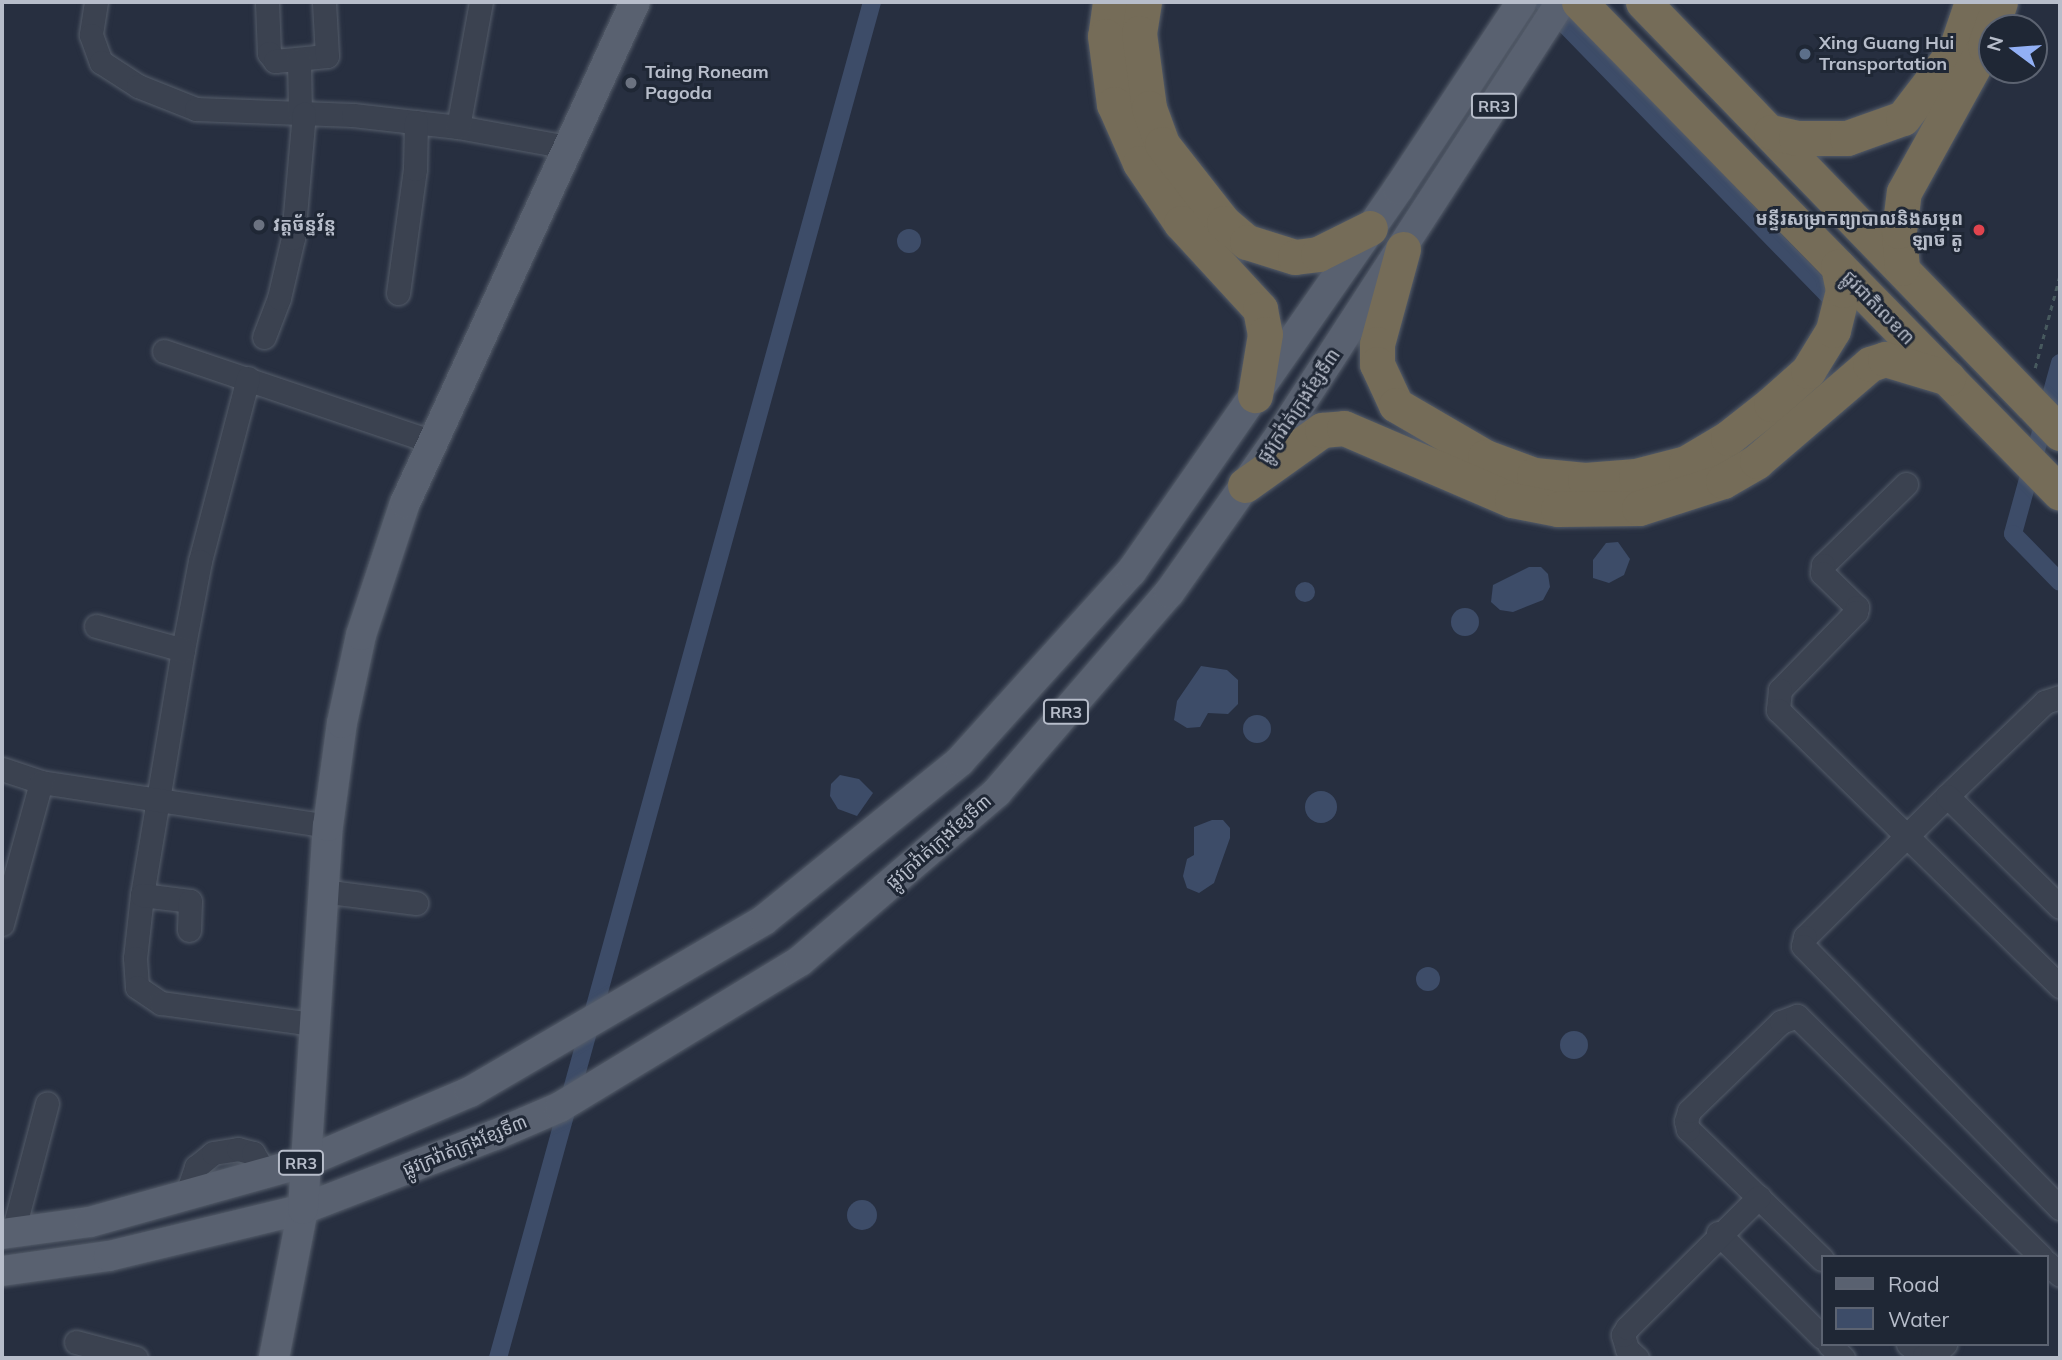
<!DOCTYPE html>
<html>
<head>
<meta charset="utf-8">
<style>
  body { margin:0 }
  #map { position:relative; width:2062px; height:1360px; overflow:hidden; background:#272f40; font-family:Mulish,"Noto Sans Khmer",sans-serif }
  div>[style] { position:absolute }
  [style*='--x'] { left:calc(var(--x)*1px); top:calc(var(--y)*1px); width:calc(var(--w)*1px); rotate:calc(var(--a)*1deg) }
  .water>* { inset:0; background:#3d4c68 }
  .round { border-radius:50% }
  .canal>* { height:18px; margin:-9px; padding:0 9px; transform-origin:9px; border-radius:9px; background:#3d4c68 }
  .path>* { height:2.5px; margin-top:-1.25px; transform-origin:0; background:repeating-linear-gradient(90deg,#47595e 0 5px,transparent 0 10px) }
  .roads { filter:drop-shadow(0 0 2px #555d6a) drop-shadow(0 0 2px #555d6a) }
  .minor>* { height:23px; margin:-11.5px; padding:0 11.5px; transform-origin:11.5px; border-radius:11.5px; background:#3b4250 }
  .major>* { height:30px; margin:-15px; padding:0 15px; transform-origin:15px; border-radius:15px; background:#596170 }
  .highway>* { height:35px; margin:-17.5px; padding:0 17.5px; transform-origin:17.5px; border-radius:17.5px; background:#756c58 }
  .dots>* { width:19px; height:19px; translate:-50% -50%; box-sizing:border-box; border:4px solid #1f2735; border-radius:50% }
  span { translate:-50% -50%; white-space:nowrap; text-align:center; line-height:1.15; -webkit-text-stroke:6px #1f2735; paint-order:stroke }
  .shield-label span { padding:2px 5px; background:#1f2735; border:2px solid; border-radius:5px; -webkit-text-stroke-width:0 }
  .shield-label { font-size:16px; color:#b7bdca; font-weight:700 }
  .poi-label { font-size:18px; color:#b7bdca; font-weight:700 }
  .left { translate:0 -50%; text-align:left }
  .right { translate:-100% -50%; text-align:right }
  .street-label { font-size:18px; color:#b7bdca }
  .frame { position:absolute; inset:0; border:4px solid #b7bdca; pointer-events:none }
  .legend { position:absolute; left:1821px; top:1255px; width:228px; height:91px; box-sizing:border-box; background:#1f2735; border:2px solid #5c6371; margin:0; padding:9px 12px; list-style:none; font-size:21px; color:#b7bdca }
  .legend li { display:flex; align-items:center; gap:14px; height:35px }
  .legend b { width:35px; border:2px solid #5c6371 }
  .north { position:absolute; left:1978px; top:14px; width:70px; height:70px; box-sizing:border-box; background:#1f2735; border:2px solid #5c6371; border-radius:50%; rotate:286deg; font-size:19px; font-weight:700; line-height:28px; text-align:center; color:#b7bdca }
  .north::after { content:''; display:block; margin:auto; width:24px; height:32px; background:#92b0f5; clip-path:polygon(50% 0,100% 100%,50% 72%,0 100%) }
</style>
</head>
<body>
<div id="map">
  <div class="water">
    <i class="round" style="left:897px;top:229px;width:24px;height:24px"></i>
    <i style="clip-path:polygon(1618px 542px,1630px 559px,1624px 575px,1609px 583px,1593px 578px,1593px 560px,1606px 543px)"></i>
    <i style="clip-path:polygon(1529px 567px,1541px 567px,1548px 574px,1550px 587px,1543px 600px,1513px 612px,1500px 610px,1491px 602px,1493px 585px)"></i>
    <i class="round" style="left:1295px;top:582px;width:20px;height:20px"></i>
    <i class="round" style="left:1451px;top:608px;width:28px;height:28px"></i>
    <i style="clip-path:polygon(1201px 666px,1227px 670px,1238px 680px,1238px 704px,1228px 714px,1208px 713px,1200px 727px,1187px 728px,1174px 720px,1177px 701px)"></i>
    <i class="round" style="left:1243px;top:715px;width:28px;height:28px"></i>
    <i style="clip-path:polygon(840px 775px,859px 779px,873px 793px,857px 816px,838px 809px,830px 796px,831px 784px)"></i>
    <i class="round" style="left:1305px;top:791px;width:32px;height:32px"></i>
    <i style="clip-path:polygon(1212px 820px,1223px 820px,1230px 828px,1230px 838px,1214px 883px,1199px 893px,1187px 888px,1183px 876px,1187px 859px,1194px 855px,1194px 827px)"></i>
    <i class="round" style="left:1416px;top:967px;width:24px;height:24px"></i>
    <i class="round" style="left:1560px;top:1031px;width:28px;height:28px"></i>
    <i class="round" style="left:847px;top:1200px;width:30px;height:30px"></i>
  </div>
  <div class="canal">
    <i style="--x:1543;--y:2;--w:414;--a:45.8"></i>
    <i style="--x:2060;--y:363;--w:177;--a:105.4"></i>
    <i style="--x:2013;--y:534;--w:67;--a:45.6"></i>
    <i style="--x:498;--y:1358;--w:1407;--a:-74.58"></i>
  </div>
  <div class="path">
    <i style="--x:2035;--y:368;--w:96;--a:-75"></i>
  </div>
  <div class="roads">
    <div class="minor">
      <i style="--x:96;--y:2;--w:33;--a:99"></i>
      <i style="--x:91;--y:35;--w:29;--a:70"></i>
      <i style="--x:101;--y:62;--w:44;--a:33"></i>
      <i style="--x:138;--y:86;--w:62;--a:21.6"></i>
      <i style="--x:196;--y:109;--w:157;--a:2.2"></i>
      <i style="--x:353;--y:115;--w:106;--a:6.5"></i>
      <i style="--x:458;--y:127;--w:111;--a:10.4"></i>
      <i style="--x:267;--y:2;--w:51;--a:87.8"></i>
      <i style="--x:269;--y:53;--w:10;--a:53"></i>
      <i style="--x:275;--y:61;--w:52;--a:-5.5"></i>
      <i style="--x:327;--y:56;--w:54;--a:-93.2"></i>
      <i style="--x:299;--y:60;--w:53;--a:88.9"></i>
      <i style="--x:458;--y:127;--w:127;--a:-79.6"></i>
      <i style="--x:398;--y:293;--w:125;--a:-82.2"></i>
      <i style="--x:415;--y:169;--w:47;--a:-88.8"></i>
      <i style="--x:264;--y:337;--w:42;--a:-69"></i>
      <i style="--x:279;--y:298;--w:62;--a:-76.9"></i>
      <i style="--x:293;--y:238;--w:125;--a:-85"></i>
      <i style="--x:164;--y:351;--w:284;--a:18.7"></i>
      <i style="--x:248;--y:378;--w:189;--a:104.7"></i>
      <i style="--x:200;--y:561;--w:91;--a:100.8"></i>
      <i style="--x:183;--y:650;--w:248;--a:99.5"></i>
      <i style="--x:142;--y:895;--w:63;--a:96.3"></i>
      <i style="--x:135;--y:958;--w:29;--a:86"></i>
      <i style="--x:137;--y:987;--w:29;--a:34"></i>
      <i style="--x:161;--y:1003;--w:153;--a:7.9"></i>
      <i style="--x:1906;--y:484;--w:116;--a:135.7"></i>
      <i style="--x:1823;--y:565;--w:8;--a:97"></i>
      <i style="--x:1822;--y:573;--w:49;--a:44.2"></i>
      <i style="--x:1857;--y:607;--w:5;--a:101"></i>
      <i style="--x:1856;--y:612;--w:109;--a:134.3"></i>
      <i style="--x:1780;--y:690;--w:20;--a:96"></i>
      <i style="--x:1778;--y:710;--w:395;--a:44.4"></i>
      <i style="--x:96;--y:626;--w:90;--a:15.4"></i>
      <i style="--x:2060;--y:697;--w:16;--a:162"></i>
      <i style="--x:2045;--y:702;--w:136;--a:136.2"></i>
      <i style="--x:1947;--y:796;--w:200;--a:135.2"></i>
      <i style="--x:1805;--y:937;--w:9;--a:103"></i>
      <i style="--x:1803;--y:946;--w:367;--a:45.6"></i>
      <i style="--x:2;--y:769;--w:41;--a:18.4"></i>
      <i style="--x:41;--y:782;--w:290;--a:8.7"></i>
      <i style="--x:1947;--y:796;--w:158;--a:44.5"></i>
      <i style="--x:322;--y:891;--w:95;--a:7.3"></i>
      <i style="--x:142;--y:895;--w:48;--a:7.1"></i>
      <i style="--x:190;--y:901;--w:29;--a:92"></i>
      <i style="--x:2;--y:924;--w:147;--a:-74.6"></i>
      <i style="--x:186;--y:1196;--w:31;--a:-71"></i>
      <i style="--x:196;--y:1167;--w:22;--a:-39"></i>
      <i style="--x:213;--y:1153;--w:25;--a:-9"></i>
      <i style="--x:238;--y:1149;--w:16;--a:15"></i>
      <i style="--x:253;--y:1153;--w:26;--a:58"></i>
      <i style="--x:13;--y:1232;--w:133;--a:-75.2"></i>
      <i style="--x:1718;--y:1233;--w:147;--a:45"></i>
      <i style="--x:1822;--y:1259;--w:187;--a:-135.9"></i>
      <i style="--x:1688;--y:1129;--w:8;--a:-104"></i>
      <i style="--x:1686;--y:1121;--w:10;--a:-73"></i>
      <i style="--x:1689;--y:1111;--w:128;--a:-44.1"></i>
      <i style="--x:1781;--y:1022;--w:17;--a:-21"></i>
      <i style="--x:1797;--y:1016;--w:343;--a:44.6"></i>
      <i style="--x:2046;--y:1262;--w:19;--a:43"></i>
      <i style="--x:76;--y:1342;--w:62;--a:14.9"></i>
      <i style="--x:1829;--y:1344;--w:20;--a:45"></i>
      <i style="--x:1908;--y:1344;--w:20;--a:37"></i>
      <i style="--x:1924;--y:1356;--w:8;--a:0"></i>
      <i style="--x:1932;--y:1356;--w:18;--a:-43"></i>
      <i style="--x:1637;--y:1358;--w:13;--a:-138"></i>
      <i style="--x:1627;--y:1349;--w:15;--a:-106"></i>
      <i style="--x:1623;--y:1335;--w:8;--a:-60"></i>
      <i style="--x:1627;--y:1328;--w:186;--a:-44.8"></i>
    </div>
    <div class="major">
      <i style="--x:2;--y:1234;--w:89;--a:-7.8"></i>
      <i style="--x:90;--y:1222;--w:226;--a:-15.6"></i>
      <i style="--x:308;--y:1161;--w:176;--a:-23.1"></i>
      <i style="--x:470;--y:1092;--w:341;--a:-30.3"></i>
      <i style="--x:764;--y:920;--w:252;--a:-39"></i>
      <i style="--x:960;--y:761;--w:255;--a:-47.9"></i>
      <i style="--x:1131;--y:572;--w:467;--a:-55.1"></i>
      <i style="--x:1398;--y:189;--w:224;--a:-56.5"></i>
      <i style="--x:2;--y:1271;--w:108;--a:-8"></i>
      <i style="--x:109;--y:1256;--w:200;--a:-13.6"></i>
      <i style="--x:303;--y:1209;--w:206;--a:-21.1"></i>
      <i style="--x:495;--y:1135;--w:71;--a:-23.3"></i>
      <i style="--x:560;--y:1107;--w:281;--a:-31.3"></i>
      <i style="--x:800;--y:961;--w:260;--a:-40.6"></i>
      <i style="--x:997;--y:792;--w:263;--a:-49.2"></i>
      <i style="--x:1169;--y:593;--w:191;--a:-54.8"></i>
      <i style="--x:1279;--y:437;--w:518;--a:-57.05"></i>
      <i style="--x:274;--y:1358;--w:152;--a:-79"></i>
      <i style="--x:303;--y:1209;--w:384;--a:-86.3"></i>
      <i style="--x:328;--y:826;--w:104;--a:-82.3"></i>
      <i style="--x:342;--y:723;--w:90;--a:-77.8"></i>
      <i style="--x:361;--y:635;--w:139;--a:-71.6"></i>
      <i style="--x:405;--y:503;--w:551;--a:-65.34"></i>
    </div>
    <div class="highway">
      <i style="--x:1110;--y:2;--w:34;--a:98"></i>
      <i style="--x:1105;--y:36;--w:69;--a:82.5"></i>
      <i style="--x:1114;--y:104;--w:64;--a:66.2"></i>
      <i style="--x:1140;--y:163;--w:73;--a:55.7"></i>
      <i style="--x:1181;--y:223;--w:117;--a:47.4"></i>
      <i style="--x:1260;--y:309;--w:25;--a:79"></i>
      <i style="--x:1265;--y:334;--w:62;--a:99.3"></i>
      <i style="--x:1144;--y:2;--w:31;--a:99"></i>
      <i style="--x:1139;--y:33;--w:76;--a:82.4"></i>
      <i style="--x:1149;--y:108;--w:38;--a:70"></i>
      <i style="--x:1162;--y:144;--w:100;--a:51.9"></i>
      <i style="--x:1224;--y:223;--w:30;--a:40"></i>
      <i style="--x:1247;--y:242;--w:50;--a:17.4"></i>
      <i style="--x:1295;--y:257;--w:23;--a:-7"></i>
      <i style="--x:1318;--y:254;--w:58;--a:-26.6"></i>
      <i style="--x:1579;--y:2;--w:687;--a:45.59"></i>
      <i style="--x:1643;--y:2;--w:600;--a:45.95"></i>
      <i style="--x:1771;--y:132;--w:26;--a:13"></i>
      <i style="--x:1796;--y:138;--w:51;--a:0"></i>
      <i style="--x:1847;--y:138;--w:59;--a:-19.7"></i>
      <i style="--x:1903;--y:118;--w:87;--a:-52.5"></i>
      <i style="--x:1956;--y:49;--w:50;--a:-71.2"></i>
      <i style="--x:1403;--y:249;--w:98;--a:105.3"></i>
      <i style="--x:1377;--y:344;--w:20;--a:90"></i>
      <i style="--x:1377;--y:364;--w:45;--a:65.1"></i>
      <i style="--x:1396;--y:405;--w:103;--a:30.3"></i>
      <i style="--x:1485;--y:457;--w:52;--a:20.2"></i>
      <i style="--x:1534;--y:475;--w:51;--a:5.6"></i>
      <i style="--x:1585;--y:480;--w:51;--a:-4.5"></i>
      <i style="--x:1636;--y:476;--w:52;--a:-14.6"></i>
      <i style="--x:1686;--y:463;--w:49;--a:-30.8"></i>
      <i style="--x:1728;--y:438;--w:55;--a:-38.3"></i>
      <i style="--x:1771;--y:404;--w:50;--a:-41.7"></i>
      <i style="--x:1808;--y:371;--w:48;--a:-58.6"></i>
      <i style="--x:1833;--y:330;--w:41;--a:-76"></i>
      <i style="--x:1843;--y:290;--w:24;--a:-102"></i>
      <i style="--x:1902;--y:268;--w:37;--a:-95"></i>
      <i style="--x:1899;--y:231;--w:39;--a:-83"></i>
      <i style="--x:1904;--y:192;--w:167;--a:-61"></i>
      <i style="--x:1985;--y:46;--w:46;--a:-71.2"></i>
      <i style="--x:1245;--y:485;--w:95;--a:-35.5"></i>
      <i style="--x:1322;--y:430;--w:22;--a:-5"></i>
      <i style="--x:1344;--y:428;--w:183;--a:23.2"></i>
      <i style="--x:1512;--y:500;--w:47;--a:11.1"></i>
      <i style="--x:1558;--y:509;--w:81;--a:-0.7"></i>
      <i style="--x:1639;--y:508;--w:88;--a:-17.8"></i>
      <i style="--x:1723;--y:481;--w:39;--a:-30"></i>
      <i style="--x:1757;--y:461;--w:149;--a:-40.6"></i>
      <i style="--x:1870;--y:364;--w:16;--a:-18"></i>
      <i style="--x:1885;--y:359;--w:66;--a:16.8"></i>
    </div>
  </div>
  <div class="dots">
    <i style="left:1805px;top:54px;background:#5c6f8a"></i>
    <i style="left:631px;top:83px;background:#6b7280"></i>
    <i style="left:259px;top:225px;background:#6b7280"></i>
    <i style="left:1979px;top:230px;background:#e0444e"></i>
  </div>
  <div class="shield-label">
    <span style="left:1494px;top:106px">RR3</span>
    <span style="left:1066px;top:712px">RR3</span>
    <span style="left:301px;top:1163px">RR3</span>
  </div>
  <div class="poi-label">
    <span class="left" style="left:1819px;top:54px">Xing Guang Hui<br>Transportation</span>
    <span class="left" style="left:645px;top:83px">Taing Roneam<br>Pagoda</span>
    <span class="right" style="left:1963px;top:230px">មន្ទីរសម្រាកព្យាបាលនិងសម្ភព<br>ឡាច តូ</span>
    <span class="left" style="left:273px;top:225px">វត្តច័ន្ទវ័ន្ត</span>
  </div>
  <div class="street-label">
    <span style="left:1878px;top:308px;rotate:46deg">ផ្លូវជាតិលេខ៣</span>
    <span style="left:1299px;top:406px;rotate:-56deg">ផ្លូវក្រវ៉ាត់ក្រុងខ្សែទី៣</span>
    <span style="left:939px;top:842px;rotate:-41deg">ផ្លូវក្រវ៉ាត់ក្រុងខ្សែទី៣</span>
    <span style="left:465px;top:1146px;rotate:-22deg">ផ្លូវក្រវ៉ាត់ក្រុងខ្សែទី៣</span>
  </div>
  <div class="frame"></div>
  <ul class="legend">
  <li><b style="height:9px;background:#596170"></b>Road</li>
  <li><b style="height:19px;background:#3d4c68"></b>Water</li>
  </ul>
  <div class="north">N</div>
</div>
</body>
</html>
